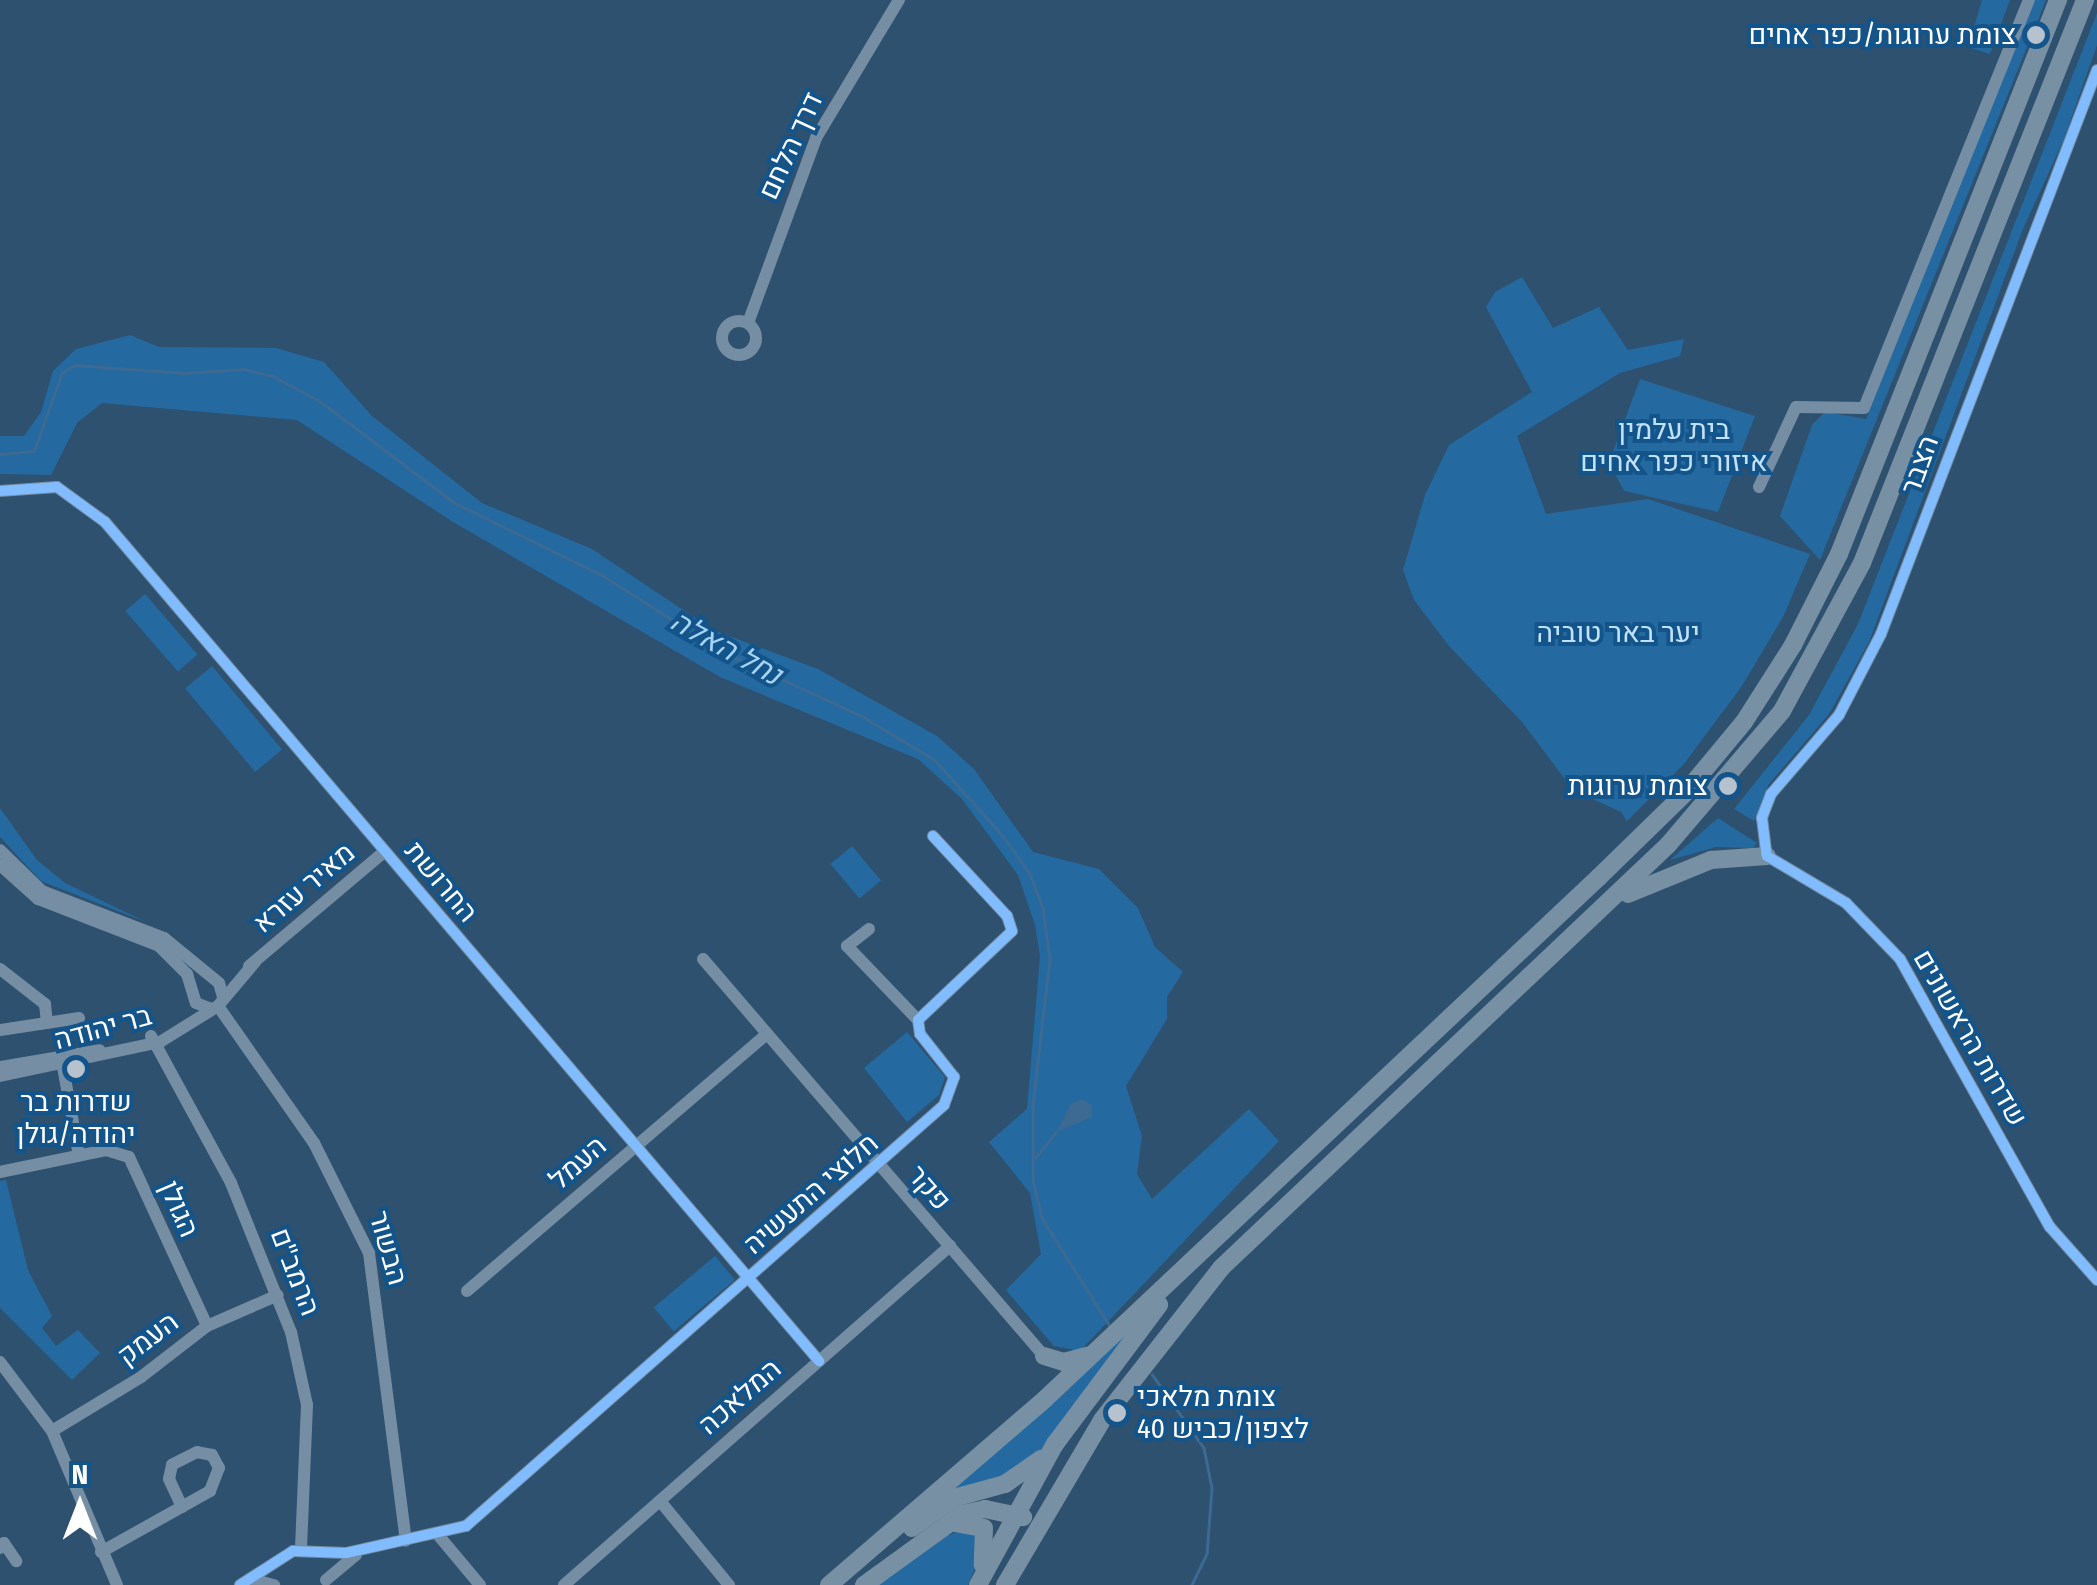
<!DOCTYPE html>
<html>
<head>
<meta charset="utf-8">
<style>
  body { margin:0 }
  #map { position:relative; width:2097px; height:1585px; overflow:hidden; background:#2e516f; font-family:"Fira Sans Condensed",Heebo,sans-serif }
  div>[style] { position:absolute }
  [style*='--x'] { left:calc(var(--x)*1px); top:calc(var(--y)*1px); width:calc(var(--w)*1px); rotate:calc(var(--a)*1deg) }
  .green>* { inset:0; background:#2469a0; transform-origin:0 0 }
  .water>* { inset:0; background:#3c6a92 }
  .stream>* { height:2.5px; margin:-1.25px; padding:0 1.25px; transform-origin:1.25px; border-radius:1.25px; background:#3c6a92 }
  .minor>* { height:12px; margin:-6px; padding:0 6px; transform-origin:6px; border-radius:6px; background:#758ea4 }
  .minor>.ring { margin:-6px; padding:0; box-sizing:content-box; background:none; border:12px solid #758ea4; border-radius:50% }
  .highway>* { height:18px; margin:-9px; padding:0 9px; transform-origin:9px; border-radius:9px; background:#7890a3 }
  .cycleway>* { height:10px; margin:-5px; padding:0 5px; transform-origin:5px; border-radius:5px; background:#80bcff }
  .dots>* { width:28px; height:28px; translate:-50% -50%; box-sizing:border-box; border:5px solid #13548a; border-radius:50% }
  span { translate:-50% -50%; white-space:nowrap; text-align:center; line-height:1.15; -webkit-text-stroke:8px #13548a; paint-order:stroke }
  .poi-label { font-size:28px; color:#fff }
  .right { translate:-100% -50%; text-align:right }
  .left { translate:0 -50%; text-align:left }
  .street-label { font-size:28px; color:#fff }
  .park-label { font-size:28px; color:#c1e2fc }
  .water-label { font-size:30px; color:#a6d4f7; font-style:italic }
  .north { position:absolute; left:30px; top:1455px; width:100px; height:100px; -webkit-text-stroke:8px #13548a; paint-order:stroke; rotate:0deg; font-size:28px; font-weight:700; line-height:40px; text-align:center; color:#fff }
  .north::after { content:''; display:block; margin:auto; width:35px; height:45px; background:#fff; clip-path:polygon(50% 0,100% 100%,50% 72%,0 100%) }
</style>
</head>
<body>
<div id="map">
  <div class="green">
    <i style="clip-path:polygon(1982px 0,2010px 0,1990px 54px,1968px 47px)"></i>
    <i style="clip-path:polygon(2034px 0,2046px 0,1820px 560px,1780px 516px,1812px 425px,1825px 412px,1866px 419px)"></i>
    <i style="clip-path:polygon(2097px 13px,2097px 45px,2064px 139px,2023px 229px,1869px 642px,1829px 714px,1769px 784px,1754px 821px,1734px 809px,1809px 715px,1858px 624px)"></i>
    <i style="clip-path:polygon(1522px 277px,1553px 328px,1599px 307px,1628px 350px,1684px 339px,1680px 356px,1620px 373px,1517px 436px,1546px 514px,1648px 499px,1810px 554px,1783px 617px,1742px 686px,1684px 764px,1627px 821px,1621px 812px,1573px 790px,1522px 722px,1449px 646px,1414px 600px,1403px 570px,1425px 495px,1449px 445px,1532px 392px,1486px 307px,1495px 292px)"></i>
    <i style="clip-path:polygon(130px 335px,159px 347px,276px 348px,324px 362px,372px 416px,482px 503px,592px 549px,713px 630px,818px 669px,937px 736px,974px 769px,1033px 852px,1099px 869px,1138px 908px,1155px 947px,1183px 972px,1167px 997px,1167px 1019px,1126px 1086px,1142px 1136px,1137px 1174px,1152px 1199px,1249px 1109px,1279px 1141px,1080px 1351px,1054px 1346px,1006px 1290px,1041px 1254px,1030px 1193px,989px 1142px,1027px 1109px,1040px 956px,1035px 925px,1018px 875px,962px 799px,918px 759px,720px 677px,453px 522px,297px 420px,102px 403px,77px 423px,51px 475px,0 474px,0 436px,24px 436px,41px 412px,53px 371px,76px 349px)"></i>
    <i style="clip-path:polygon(1640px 379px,1755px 416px,1718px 512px,1624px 491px,1609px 462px)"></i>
    <i style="left:145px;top:594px;width:80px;height:26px;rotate:49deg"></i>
    <i style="left:212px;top:666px;width:109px;height:35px;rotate:50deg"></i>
    <i style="clip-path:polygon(0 808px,37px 860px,65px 883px,146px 922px,41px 881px,0 837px)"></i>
    <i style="clip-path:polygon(1718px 818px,1757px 843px,1753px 848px,1716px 847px,1670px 860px)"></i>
    <i style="left:852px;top:846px;width:45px;height:28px;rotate:50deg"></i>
    <i style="clip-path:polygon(907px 1032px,945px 1077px,939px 1095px,907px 1122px,864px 1068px)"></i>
    <i style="clip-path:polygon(6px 1180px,28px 1270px,52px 1316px,42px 1328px,56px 1346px,78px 1330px,100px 1353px,72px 1380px,0 1308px,0 1181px)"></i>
    <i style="left:715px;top:1256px;width:31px;height:80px;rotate:50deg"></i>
    <i style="clip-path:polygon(1129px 1326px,1135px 1330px,1032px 1462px,918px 1519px)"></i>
    <i style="clip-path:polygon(967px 1529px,977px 1532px,980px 1556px,968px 1585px,878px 1585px,945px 1536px)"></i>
  </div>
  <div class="water">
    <i style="clip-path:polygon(1082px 1099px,1092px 1105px,1092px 1117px,1057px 1132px,1071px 1104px)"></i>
  </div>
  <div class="stream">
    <i style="--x:0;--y:454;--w:34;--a:-5"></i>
    <i style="--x:34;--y:451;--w:83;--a:-70.3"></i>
    <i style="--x:62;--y:373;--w:15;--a:-32"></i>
    <i style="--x:75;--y:365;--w:110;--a:4.2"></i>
    <i style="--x:185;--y:373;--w:58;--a:-3.9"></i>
    <i style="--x:243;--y:369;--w:31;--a:13"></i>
    <i style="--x:273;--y:376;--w:53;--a:28"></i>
    <i style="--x:320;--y:401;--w:169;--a:37.1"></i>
    <i style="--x:455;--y:503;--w:164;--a:26.1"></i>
    <i style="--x:602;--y:575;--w:146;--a:32.4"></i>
    <i style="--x:725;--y:653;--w:151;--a:24.7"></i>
    <i style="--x:862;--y:716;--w:85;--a:31.1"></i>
    <i style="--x:935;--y:760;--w:102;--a:48.2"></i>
    <i style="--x:1003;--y:836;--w:47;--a:54.6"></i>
    <i style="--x:1030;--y:874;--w:36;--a:69"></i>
    <i style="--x:1043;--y:908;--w:51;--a:82.2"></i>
    <i style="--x:1050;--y:959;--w:149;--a:96.6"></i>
    <i style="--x:1033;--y:1107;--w:72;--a:90"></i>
    <i style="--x:1033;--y:1179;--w:40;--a:77"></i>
    <i style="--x:1042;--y:1218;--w:128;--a:57.8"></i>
    <i style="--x:1035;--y:1158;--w:33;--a:-51"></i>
    <i style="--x:1152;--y:1374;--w:90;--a:54.9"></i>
    <i style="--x:1204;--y:1448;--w:41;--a:78.7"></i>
    <i style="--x:1212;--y:1488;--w:66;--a:94.3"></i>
    <i style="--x:1207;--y:1554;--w:34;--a:116"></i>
  </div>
  <div class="minor">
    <i style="--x:2097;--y:70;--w:604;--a:110.96"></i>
    <i style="--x:1881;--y:634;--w:91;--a:117.4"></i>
    <i style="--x:1839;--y:715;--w:104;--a:130.7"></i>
    <i style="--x:1771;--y:794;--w:26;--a:111"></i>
    <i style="--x:1762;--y:818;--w:38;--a:83"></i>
    <i style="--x:1767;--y:856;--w:92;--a:30.7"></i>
    <i style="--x:1846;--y:903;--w:78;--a:46"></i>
    <i style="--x:1900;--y:959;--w:307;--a:60.8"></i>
    <i style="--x:2050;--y:1227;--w:71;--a:48.4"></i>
    <i class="ring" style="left:722px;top:321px;width:22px;height:22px"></i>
    <i style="--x:748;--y:323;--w:197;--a:-69.8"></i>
    <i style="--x:816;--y:138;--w:161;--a:-59"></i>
    <i style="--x:1759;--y:487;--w:88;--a:-65.2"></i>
    <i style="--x:1796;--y:407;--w:68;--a:0.8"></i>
    <i style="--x:1864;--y:408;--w:440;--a:-68"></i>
    <i style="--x:0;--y:491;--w:57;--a:-4"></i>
    <i style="--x:57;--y:487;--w:59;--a:36.1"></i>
    <i style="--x:105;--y:522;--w:1102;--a:49.6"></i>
    <i style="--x:0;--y:850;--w:59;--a:44.3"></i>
    <i style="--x:42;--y:891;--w:131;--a:21.1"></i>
    <i style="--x:164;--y:938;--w:71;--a:39.3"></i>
    <i style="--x:219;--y:983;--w:15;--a:74"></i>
    <i style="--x:0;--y:865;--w:51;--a:41.8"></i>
    <i style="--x:38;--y:899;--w:130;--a:21.2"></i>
    <i style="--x:159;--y:946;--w:40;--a:45"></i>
    <i style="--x:187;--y:974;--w:30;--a:73"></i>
    <i style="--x:196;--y:1003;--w:17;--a:21"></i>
    <i style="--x:869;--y:929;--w:28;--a:142"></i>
    <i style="--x:847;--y:946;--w:103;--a:46.2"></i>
    <i style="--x:703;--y:959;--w:523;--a:49.34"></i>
    <i style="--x:249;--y:966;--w:178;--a:-40.2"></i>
    <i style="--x:0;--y:969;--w:57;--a:37.9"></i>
    <i style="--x:45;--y:1004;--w:19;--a:84"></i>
    <i style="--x:218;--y:1006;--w:167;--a:55"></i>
    <i style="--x:314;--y:1143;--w:123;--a:63.4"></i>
    <i style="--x:369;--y:1253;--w:290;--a:82.7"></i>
    <i style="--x:0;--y:1030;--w:80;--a:-8.6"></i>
    <i style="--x:151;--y:1036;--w:167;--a:61.4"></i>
    <i style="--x:231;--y:1183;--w:161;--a:68.1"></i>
    <i style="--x:291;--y:1332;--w:75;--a:77.6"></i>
    <i style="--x:307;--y:1405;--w:145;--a:92.4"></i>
    <i style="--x:0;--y:1067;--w:101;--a:-9.6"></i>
    <i style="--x:63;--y:1067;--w:90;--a:79.8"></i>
    <i style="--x:0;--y:1076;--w:164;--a:-12"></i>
    <i style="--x:160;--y:1042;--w:68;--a:-31.8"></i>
    <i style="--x:218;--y:1006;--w:57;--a:-49.9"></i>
    <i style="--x:0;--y:1172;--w:108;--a:-11.7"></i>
    <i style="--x:106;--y:1150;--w:24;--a:17"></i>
    <i style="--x:129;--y:1157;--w:186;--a:65.2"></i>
    <i style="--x:467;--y:1291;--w:395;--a:-40.6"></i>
    <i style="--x:0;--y:1362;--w:86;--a:53"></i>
    <i style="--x:52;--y:1431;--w:167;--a:67.1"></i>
    <i style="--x:52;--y:1431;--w:104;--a:-31.2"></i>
    <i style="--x:141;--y:1377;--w:83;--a:-37.7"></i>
    <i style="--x:207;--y:1326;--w:77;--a:-23.6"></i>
    <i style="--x:660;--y:1501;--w:109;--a:50.6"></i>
    <i style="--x:439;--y:1536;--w:64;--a:50.1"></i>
    <i style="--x:0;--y:1548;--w:6;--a:-51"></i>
    <i style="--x:4;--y:1543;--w:22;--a:56"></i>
    <i style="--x:101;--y:1552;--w:125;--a:-29.2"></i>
    <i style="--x:210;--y:1491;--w:25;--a:-69"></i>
    <i style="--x:219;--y:1468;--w:15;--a:-118"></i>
    <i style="--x:212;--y:1455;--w:15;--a:-169"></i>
    <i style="--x:197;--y:1452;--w:28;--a:153"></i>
    <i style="--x:172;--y:1465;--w:14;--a:102"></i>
    <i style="--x:169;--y:1479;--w:31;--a:65"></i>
    <i style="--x:251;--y:1579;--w:24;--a:15"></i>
    <i style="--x:326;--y:1580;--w:39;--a:-40"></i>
    <i style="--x:240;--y:1585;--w:63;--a:-32.7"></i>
    <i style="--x:293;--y:1551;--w:53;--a:2.2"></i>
    <i style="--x:346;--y:1553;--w:123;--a:-12.7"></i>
    <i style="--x:466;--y:1526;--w:637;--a:-41.37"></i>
    <i style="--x:944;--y:1105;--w:30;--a:-70"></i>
    <i style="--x:954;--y:1077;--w:55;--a:-128.3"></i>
    <i style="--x:920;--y:1034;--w:14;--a:-98"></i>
    <i style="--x:918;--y:1020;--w:129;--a:-43.4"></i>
    <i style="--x:1012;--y:931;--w:16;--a:-108"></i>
    <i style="--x:1007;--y:916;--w:109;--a:-132.8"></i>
    <i style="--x:564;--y:1585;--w:514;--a:-41.29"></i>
  </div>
  <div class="highway">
    <i style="--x:1628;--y:894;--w:90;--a:-22.3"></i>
    <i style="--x:1711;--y:860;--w:56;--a:-4.1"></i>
    <i style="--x:1044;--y:1356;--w:21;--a:17"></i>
    <i style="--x:1064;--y:1362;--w:24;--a:-15"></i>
    <i style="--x:955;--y:1523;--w:29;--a:10"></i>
    <i style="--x:984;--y:1528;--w:37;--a:92"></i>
    <i style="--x:912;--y:1528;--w:52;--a:-35.5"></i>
    <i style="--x:954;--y:1498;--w:53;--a:-15.4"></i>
    <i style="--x:1005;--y:1484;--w:44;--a:-34.8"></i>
    <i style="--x:829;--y:1585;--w:285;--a:-40.7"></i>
    <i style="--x:1045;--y:1399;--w:761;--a:-43.3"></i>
    <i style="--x:1599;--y:877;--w:120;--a:-44.3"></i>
    <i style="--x:1685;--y:793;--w:92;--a:-50.3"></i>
    <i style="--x:1744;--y:722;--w:91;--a:-57.5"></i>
    <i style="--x:1793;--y:645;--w:102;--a:-63.2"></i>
    <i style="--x:1839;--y:554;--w:596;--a:-68.43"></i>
    <i style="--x:864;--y:1585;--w:121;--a:-35.9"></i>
    <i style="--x:962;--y:1514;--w:24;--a:-12"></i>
    <i style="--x:985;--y:1509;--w:39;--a:12"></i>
    <i style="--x:978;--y:1585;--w:161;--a:-61.4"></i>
    <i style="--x:1055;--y:1444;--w:174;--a:-53.2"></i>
    <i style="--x:1005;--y:1585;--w:191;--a:-59.5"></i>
    <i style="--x:1102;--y:1420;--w:193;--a:-51.9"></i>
    <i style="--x:1221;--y:1268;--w:615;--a:-43.42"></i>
    <i style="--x:1668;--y:845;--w:176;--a:-49.6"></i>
    <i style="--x:1782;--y:711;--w:168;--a:-61.6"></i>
    <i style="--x:1862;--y:563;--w:606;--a:-68.39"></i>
  </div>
  <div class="cycleway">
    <i style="--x:2097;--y:70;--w:604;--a:110.96"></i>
    <i style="--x:1881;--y:634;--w:91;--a:117.4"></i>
    <i style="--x:1839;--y:715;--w:104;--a:130.7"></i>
    <i style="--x:1771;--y:794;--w:26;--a:111"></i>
    <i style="--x:1762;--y:818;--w:38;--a:83"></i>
    <i style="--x:1767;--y:856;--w:92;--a:30.7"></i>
    <i style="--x:1846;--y:903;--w:78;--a:46"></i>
    <i style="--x:1900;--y:959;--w:307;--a:60.8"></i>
    <i style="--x:2050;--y:1227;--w:71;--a:48.4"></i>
    <i style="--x:0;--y:491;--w:57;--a:-4"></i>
    <i style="--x:57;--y:487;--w:59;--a:36.1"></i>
    <i style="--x:105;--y:522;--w:1102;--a:49.6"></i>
    <i style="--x:240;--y:1585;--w:63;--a:-32.7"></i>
    <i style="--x:293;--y:1551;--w:53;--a:2.2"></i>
    <i style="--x:346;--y:1553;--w:123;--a:-12.7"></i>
    <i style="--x:466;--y:1526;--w:637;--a:-41.37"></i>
    <i style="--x:944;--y:1105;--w:30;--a:-70"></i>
    <i style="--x:954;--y:1077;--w:55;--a:-128.3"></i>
    <i style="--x:920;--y:1034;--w:14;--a:-98"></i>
    <i style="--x:918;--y:1020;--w:129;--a:-43.4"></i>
    <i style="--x:1012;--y:931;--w:16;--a:-108"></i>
    <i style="--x:1007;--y:916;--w:109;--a:-132.8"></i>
  </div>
  <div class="dots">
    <i style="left:2036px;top:35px;background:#b6c2cd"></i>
    <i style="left:1728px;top:786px;background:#b6c2cd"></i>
    <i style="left:76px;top:1069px;background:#b6c2cd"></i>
    <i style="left:1117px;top:1413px;background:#b6c2cd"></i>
  </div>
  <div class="poi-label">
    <span class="right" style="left:2016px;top:35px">צומת ערוגות/כפר אחים</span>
    <span class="right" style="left:1708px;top:786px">צומת ערוגות</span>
    <span style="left:76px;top:1118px">שדרות בר<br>יהודה/גולן</span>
    <span class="left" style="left:1137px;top:1413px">צומת מלאכי<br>לצפון/כביש 40</span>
  </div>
  <div class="street-label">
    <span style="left:791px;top:146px;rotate:-65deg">דרך הלחם</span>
    <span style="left:1920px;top:465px;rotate:-70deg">הצבר</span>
    <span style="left:441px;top:882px;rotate:50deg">החרושת</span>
    <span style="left:304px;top:888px;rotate:-40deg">מאיר עזרא</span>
    <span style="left:103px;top:1028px;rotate:-15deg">בר יהודה</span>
    <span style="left:1970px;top:1038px;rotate:60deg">שדרות הראשונים</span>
    <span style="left:578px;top:1163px;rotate:-41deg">העמל</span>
    <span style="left:929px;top:1188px;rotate:49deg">פקר</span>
    <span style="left:811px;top:1194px;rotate:-41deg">חלוצי התעשיה</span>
    <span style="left:179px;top:1209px;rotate:67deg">הגולן</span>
    <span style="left:388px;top:1248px;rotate:74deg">הבשור</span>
    <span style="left:295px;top:1272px;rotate:69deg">הרמב"ם</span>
    <span style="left:148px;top:1339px;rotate:-37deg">העמק</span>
    <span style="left:740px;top:1397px;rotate:-41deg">המלאכה</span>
  </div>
  <div class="park-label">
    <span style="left:1674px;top:446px">בית עלמין<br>איזורי כפר אחים</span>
    <span style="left:1618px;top:633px">יער באר טוביה</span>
  </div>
  <div class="water-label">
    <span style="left:726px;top:648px;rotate:29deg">נחל האלה</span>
  </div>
  <div class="north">N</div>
</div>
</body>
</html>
